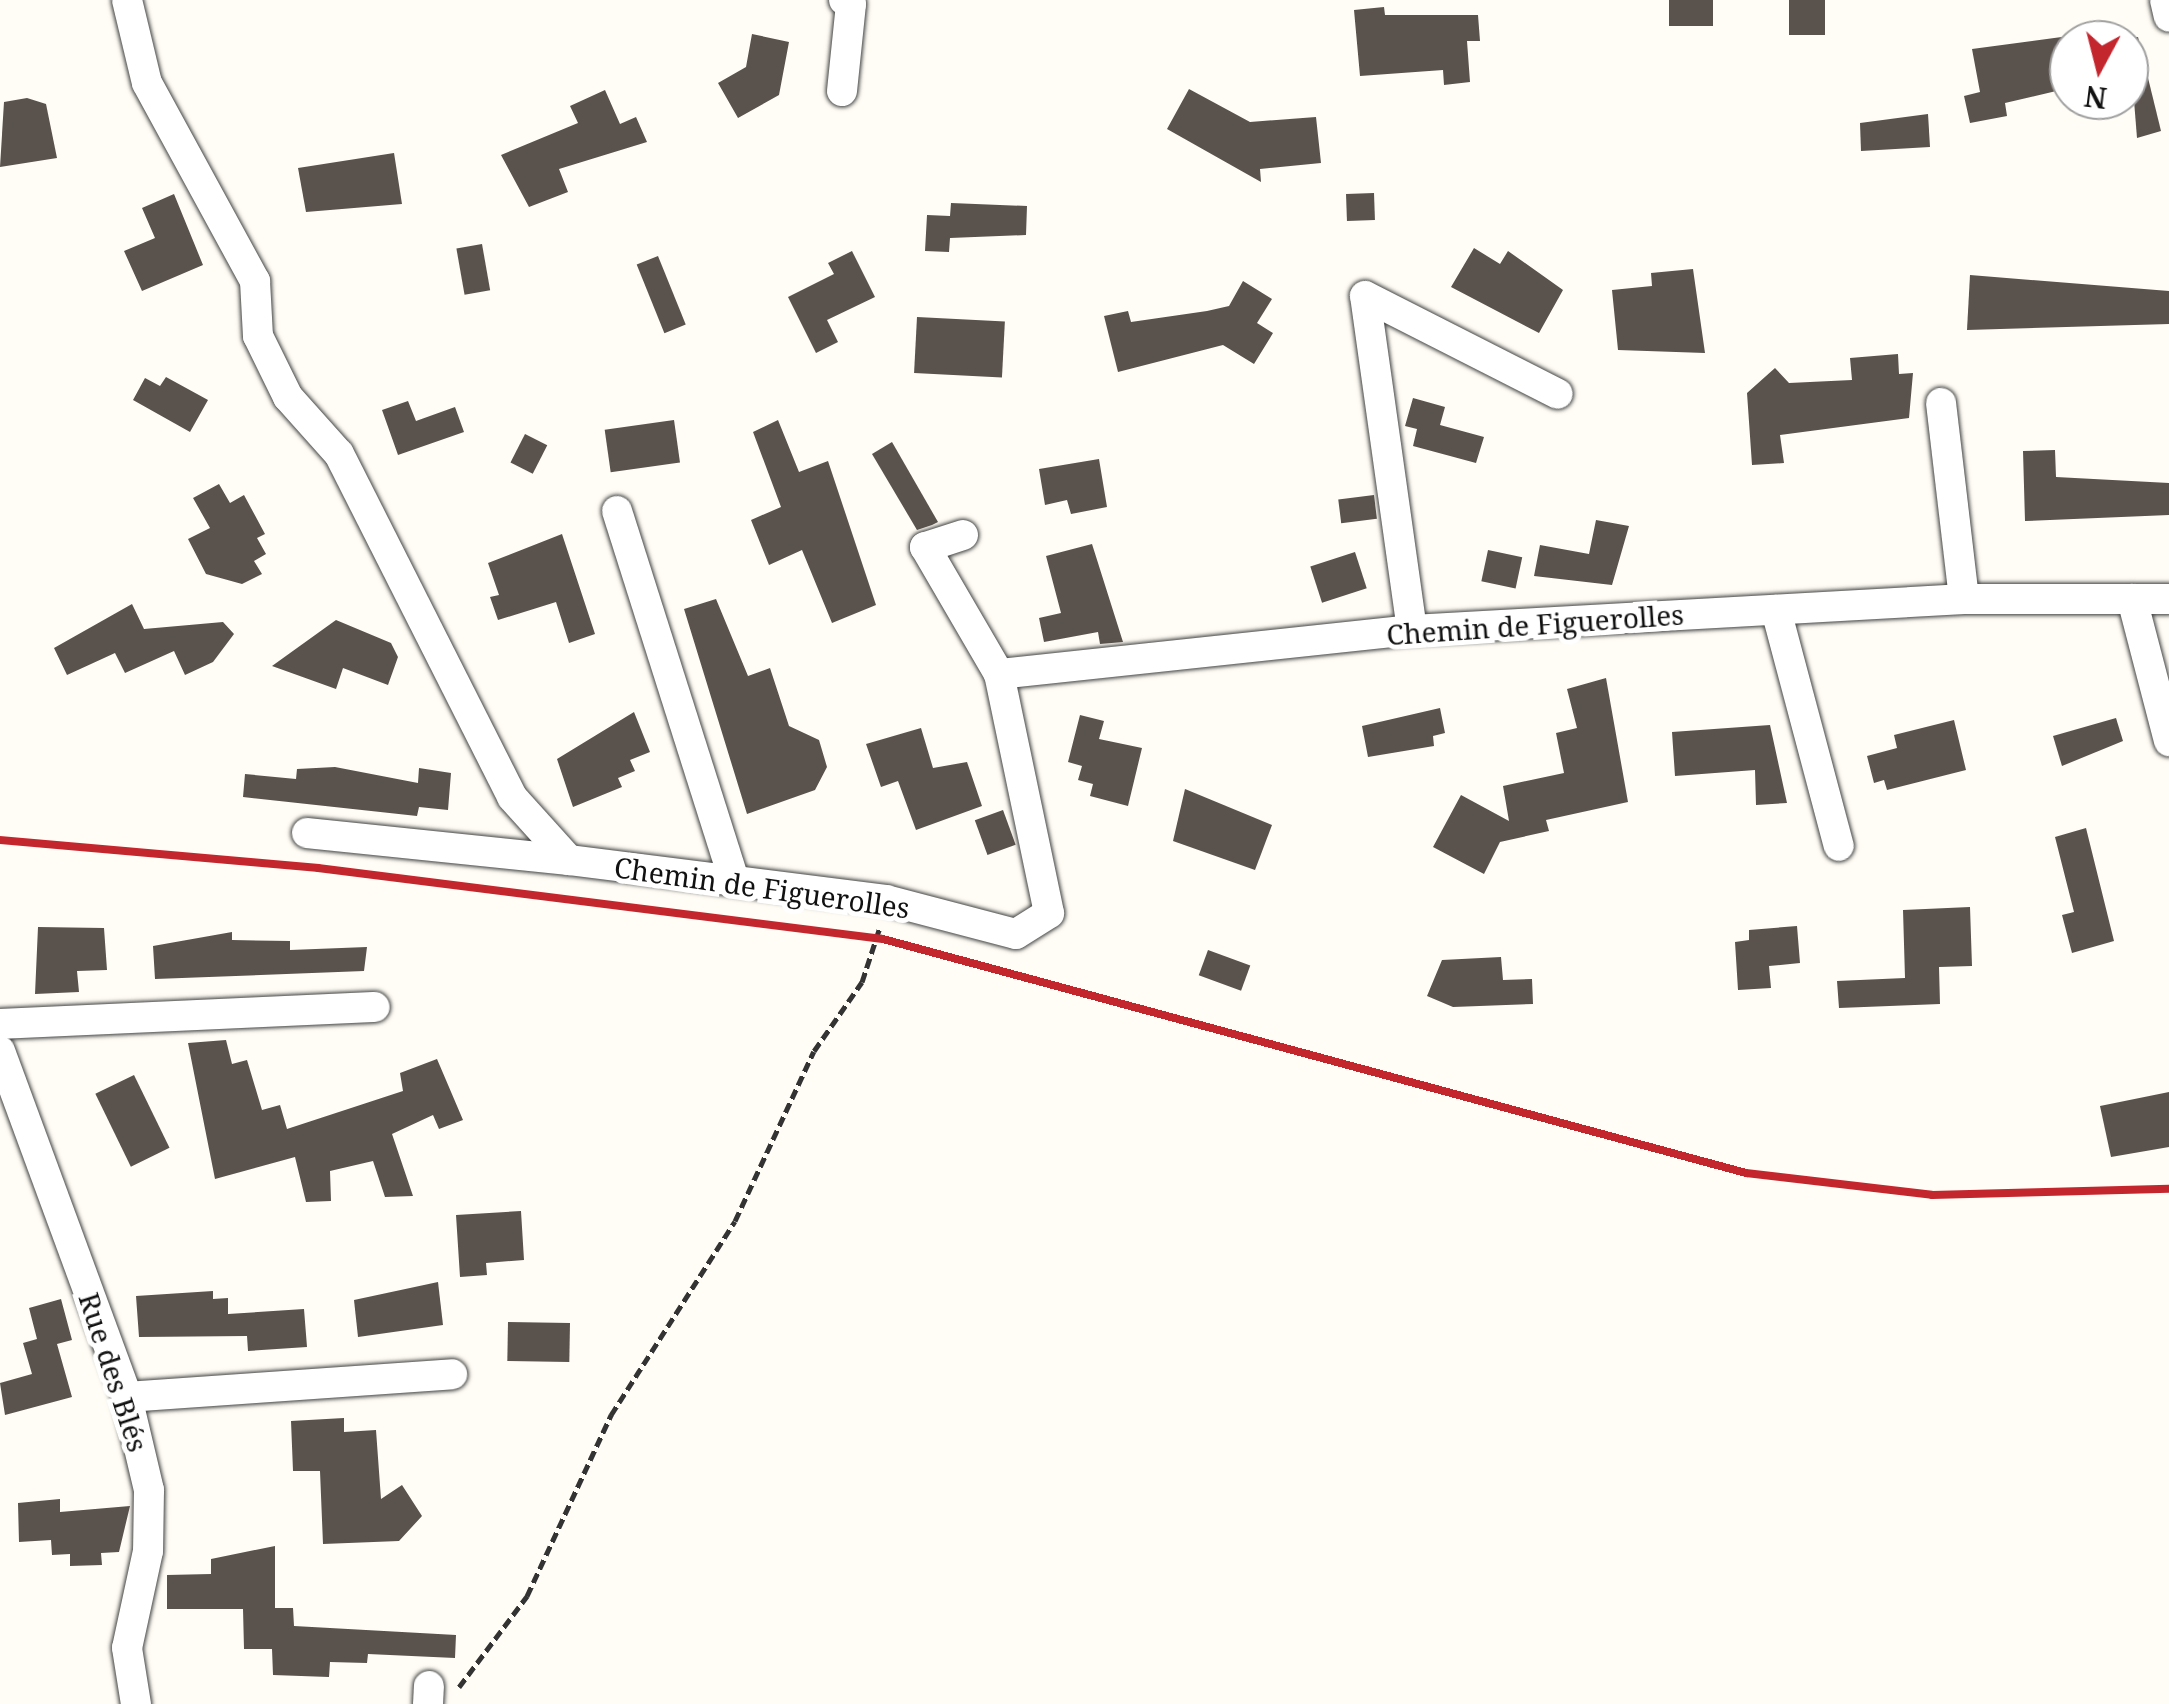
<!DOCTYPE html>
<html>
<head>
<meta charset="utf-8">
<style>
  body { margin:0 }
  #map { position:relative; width:2169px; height:1704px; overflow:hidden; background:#fffdf5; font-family:"Noto Serif",serif }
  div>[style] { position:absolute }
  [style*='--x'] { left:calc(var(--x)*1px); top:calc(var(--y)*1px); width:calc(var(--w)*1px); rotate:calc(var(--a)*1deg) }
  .building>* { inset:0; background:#5a524d; transform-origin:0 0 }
  .path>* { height:5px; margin-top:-2.5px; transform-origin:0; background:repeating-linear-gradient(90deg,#333 0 10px,transparent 0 15px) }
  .roads { filter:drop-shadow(0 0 2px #444) drop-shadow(0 0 2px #444) }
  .minor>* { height:30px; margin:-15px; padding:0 15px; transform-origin:15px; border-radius:15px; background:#fff }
  .rail>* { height:8px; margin:-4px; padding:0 4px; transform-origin:4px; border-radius:4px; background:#c4262e }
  span { translate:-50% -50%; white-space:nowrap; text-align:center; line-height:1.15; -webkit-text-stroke:10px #fff; paint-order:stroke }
  .street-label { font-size:28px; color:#111 }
  .north { position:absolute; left:2049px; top:20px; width:100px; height:100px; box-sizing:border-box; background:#fff; border:2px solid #a0a0a0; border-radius:50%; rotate:187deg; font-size:28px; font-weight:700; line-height:40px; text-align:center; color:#111 }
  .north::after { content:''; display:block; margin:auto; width:35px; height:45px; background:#c4262e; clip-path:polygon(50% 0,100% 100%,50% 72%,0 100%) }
</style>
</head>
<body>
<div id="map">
  <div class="building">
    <i style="left:1669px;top:0;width:44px;height:26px"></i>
    <i style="left:1789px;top:0;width:36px;height:35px"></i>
    <i style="clip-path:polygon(1384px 7px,1385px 15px,1478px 15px,1480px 41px,1467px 41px,1470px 82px,1444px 85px,1443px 70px,1360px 76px,1354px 10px)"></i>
    <i style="clip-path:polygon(752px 34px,789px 42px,779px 95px,738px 118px,718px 83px,746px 67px)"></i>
    <i style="clip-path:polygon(2069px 36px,2069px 88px,2005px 103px,2007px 116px,1970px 123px,1964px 96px,1980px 92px,1972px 49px)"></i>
    <i style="clip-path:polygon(2138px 37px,2161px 131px,2137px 138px,2129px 38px)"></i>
    <i style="clip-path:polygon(1189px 89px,1250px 122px,1316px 117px,1321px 163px,1260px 169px,1261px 182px,1167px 129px)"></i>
    <i style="clip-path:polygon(605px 90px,620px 124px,636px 117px,647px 142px,559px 169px,568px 192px,529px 207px,501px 155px,578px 123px,570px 106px)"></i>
    <i style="clip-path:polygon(27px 98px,46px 104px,57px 158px,0 167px,4px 102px)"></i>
    <i style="clip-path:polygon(1928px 114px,1930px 147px,1861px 151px,1860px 123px)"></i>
    <i style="clip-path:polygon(394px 153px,402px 204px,306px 212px,298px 168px)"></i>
    <i style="left:1374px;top:193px;width:27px;height:28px;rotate:88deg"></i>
    <i style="clip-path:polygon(174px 194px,203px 265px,142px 291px,124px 251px,155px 238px,142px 208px)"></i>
    <i style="clip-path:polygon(951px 203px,1027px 206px,1026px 235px,950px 238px,949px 252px,925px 251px,927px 215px,950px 216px)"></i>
    <i style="left:482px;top:244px;width:47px;height:26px;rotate:80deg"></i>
    <i style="clip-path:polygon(1474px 248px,1500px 264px,1508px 251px,1563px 290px,1539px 333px,1451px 287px)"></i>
    <i style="clip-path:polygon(852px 251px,875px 297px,827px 320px,838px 342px,816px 353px,788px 297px,834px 274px,828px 263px)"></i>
    <i style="left:658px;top:256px;width:74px;height:23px;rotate:68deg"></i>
    <i style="clip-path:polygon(1693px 269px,1705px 353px,1618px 350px,1612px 290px,1652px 286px,1651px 273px)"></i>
    <i style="clip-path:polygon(1970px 275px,2169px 291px,2169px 324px,1967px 330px)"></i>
    <i style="clip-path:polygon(1243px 281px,1272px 299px,1257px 323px,1273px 333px,1254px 364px,1223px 345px,1118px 372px,1104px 316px,1128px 311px,1131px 322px,1207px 311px,1229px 306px)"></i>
    <i style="left:917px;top:317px;width:88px;height:56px;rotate:3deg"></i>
    <i style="clip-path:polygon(1898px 354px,1899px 374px,1913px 373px,1909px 418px,1780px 435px,1784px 463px,1752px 465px,1747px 393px,1775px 368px,1789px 383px,1852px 380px,1850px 358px)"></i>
    <i style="clip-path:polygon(166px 377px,208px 400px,190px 432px,133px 400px,145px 378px,160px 386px)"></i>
    <i style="clip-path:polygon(1413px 398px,1445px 407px,1440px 425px,1484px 437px,1476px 463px,1413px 446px,1417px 429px,1405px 426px)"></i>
    <i style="clip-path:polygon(408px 401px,416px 421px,455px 407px,464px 432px,398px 455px,382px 410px)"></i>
    <i style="left:674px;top:420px;width:43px;height:70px;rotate:82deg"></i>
    <i style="clip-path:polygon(778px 420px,799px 472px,828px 461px,876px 605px,832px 623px,802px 550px,769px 565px,751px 520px,781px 507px,753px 432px)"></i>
    <i style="left:525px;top:434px;width:25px;height:32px;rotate:27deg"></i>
    <i style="clip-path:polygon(892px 442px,938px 522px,932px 525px,917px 530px,872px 454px)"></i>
    <i style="clip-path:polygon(2055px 450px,2056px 477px,2169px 483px,2169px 515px,2025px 521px,2023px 451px)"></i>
    <i style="clip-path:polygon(1099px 459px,1107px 507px,1071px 514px,1067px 500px,1045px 505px,1039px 469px)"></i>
    <i style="clip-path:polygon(219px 484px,230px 503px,244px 495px,265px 534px,257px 538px,266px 554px,254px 561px,262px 574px,242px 584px,206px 574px,188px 539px,210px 528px,193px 498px)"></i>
    <i style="left:1374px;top:495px;width:24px;height:36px;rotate:83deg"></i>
    <i style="clip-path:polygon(1596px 520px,1629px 526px,1612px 585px,1534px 576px,1540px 545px,1589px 554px)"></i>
    <i style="clip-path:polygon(562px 534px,595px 634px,569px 643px,556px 602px,498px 620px,490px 597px,499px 595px,488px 563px)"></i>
    <i style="clip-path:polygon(1092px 544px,1123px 642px,1100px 644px,1098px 632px,1044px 642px,1039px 618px,1061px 613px,1046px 556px)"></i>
    <i style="left:1488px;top:550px;width:35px;height:32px;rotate:12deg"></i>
    <i style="left:1355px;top:552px;width:38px;height:47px;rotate:72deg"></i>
    <i style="clip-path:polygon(716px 599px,748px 676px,770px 668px,789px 726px,819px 740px,827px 767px,815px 790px,747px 814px,684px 609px)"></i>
    <i style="clip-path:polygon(132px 604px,144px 629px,223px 622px,234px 634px,213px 662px,185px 675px,174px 651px,125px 673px,115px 653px,67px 675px,54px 648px)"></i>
    <i style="clip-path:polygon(336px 620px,391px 643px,398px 657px,388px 685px,343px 668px,336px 689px,272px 666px)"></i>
    <i style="clip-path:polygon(1606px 678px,1628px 802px,1546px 820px,1549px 831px,1500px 842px,1484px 874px,1433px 847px,1461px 795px,1509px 821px,1503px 786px,1564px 773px,1556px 733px,1577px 728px,1567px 689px)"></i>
    <i style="clip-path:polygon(1440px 708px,1445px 733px,1433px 736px,1434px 746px,1368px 757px,1362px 726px)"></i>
    <i style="clip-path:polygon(634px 712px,650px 752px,630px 760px,635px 771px,618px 778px,622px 787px,573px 807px,557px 759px)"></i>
    <i style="clip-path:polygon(1080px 715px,1104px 721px,1099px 739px,1142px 748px,1128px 806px,1090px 796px,1093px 784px,1078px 780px,1082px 766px,1068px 762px)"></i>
    <i style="clip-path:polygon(2116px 718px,2123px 741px,2062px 766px,2053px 736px)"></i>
    <i style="clip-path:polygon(1954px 720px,1966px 770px,1887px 790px,1884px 780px,1874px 783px,1867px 756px,1897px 748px,1894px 735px)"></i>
    <i style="clip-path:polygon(1770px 725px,1787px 803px,1756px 805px,1755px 770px,1675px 776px,1672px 732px)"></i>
    <i style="clip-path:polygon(921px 728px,933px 768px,967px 762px,982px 806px,916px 830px,898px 781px,881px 787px,866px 744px)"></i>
    <i style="clip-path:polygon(335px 767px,418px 783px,419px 768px,451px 773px,448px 810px,419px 807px,417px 816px,243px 797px,245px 774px,296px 779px,297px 769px)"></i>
    <i style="clip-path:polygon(1185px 789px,1272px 825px,1255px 870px,1173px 841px)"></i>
    <i style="left:1003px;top:810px;width:37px;height:30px;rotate:70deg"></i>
    <i style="clip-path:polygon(2086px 828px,2114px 941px,2072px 953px,2062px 915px,2074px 912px,2055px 837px)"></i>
    <i style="clip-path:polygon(1970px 907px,1972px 966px,1939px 967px,1940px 1004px,1839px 1008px,1837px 981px,1905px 978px,1903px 910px)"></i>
    <i style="clip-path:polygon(1797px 926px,1800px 963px,1769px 966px,1771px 988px,1738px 990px,1735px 942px,1749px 940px,1749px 930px)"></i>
    <i style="clip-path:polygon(38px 927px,104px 928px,107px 970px,77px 971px,79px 992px,35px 994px)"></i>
    <i style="clip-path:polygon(232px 932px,232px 940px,290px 941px,290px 950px,367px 947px,364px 971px,155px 979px,153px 946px)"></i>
    <i style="left:1208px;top:950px;width:45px;height:27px;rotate:20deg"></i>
    <i style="clip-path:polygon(1501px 957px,1503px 980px,1532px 979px,1533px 1004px,1453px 1007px,1427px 996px,1442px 960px)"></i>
    <i style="clip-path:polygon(226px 1040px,232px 1064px,247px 1060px,262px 1110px,280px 1105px,287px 1129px,403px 1091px,400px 1073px,437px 1059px,463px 1120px,439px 1129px,433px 1115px,392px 1134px,413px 1196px,385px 1197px,373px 1161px,330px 1171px,331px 1201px,306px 1202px,295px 1157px,215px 1179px,188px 1043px)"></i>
    <i style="left:134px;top:1075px;width:81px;height:43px;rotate:64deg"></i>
    <i style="clip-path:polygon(2169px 1092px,2169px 1147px,2111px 1157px,2100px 1106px)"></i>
    <i style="clip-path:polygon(521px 1211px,524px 1260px,486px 1263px,487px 1275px,460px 1277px,456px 1215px)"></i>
    <i style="clip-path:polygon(438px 1282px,443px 1325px,358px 1337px,354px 1300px)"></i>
    <i style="clip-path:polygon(213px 1291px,213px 1299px,228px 1298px,228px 1314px,304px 1309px,307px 1347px,248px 1351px,247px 1336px,139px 1337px,136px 1296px)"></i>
    <i style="clip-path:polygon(61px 1299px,72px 1340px,57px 1344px,72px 1397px,5px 1415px,0 1383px,32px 1374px,23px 1343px,37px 1339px,29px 1308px)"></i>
    <i style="left:508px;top:1322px;width:62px;height:39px;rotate:1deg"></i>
    <i style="clip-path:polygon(344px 1418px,344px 1432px,376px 1430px,381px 1499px,402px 1485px,422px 1516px,399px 1541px,323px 1544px,320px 1471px,293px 1471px,291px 1421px)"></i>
    <i style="clip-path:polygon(60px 1499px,60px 1512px,130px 1506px,119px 1552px,101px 1553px,102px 1565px,70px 1566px,70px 1554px,52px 1555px,51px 1540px,19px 1542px,18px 1503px)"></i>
    <i style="clip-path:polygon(275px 1546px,275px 1608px,293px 1608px,294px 1626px,456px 1635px,455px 1658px,368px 1654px,367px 1663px,330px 1662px,329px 1677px,273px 1675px,272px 1649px,244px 1649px,243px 1609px,167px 1609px,167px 1575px,211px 1574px,211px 1559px)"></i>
  </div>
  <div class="path">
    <i style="--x:459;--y:1687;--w:114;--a:-53.2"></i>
    <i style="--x:527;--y:1596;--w:200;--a:-65.1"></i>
    <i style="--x:611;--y:1415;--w:230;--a:-57.4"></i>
    <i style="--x:735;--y:1221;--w:187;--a:-65.1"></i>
    <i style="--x:814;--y:1051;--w:84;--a:-55.2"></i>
    <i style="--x:862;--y:982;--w:58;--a:-71.9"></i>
  </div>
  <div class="roads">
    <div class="minor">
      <i style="--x:127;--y:0;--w:85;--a:76.5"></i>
      <i style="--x:147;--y:83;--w:226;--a:61.4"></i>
      <i style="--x:255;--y:281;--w:55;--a:86.9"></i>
      <i style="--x:258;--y:336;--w:68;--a:63.8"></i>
      <i style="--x:288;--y:397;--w:76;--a:48.2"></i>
      <i style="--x:339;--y:454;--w:384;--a:63.2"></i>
      <i style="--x:512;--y:797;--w:85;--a:47.9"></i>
      <i style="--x:569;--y:860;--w:320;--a:7.2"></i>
      <i style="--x:886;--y:900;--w:134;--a:14.7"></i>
      <i style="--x:1016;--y:934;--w:39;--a:-32"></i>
      <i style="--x:1049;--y:913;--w:244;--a:-101.8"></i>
      <i style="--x:999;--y:674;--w:415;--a:-6.1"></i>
      <i style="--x:1412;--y:630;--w:553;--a:-3.21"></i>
      <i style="--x:1964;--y:599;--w:205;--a:0"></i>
      <i style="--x:2165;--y:0;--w:17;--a:77"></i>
      <i style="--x:842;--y:91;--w:87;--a:-84.1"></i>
      <i style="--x:851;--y:4;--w:8;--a:-150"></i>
      <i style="--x:1941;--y:403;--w:197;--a:83.3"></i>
      <i style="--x:617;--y:511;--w:386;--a:72.4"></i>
      <i style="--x:963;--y:535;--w:40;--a:162"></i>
      <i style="--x:925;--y:547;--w:147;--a:59.8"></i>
      <i style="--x:2132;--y:599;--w:147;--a:75.4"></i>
      <i style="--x:1776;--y:610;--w:244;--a:75.1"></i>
      <i style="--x:1412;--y:630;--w:337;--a:-98"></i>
      <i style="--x:1365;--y:296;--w:216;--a:26.9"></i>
      <i style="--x:307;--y:833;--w:263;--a:5.9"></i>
      <i style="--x:0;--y:1024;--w:375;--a:-2.6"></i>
      <i style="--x:0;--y:1051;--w:369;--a:69.8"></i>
      <i style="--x:127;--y:1397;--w:96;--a:76.7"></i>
      <i style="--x:149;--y:1490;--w:61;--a:90.9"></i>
      <i style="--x:148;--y:1551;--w:99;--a:102.2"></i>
      <i style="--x:127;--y:1648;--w:57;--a:80.9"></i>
      <i style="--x:127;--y:1397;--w:326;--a:-4"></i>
      <i style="--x:428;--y:1704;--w:18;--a:-87"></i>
    </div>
  </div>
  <div class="rail">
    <i style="--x:0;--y:840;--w:319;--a:5"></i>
    <i style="--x:318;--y:868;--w:569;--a:7.16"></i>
    <i style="--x:883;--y:939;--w:894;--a:15.17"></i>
    <i style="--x:1746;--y:1173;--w:187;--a:6.7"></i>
    <i style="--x:1932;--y:1195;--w:237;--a:-1.5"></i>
  </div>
  <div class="street-label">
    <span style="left:1535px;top:624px;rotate:-4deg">Chemin de Figuerolles</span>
    <span style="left:762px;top:887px;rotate:8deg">Chemin de Figuerolles</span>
    <span style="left:114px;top:1372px;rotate:72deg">Rue des Blés</span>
  </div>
  <div class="north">N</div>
</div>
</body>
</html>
